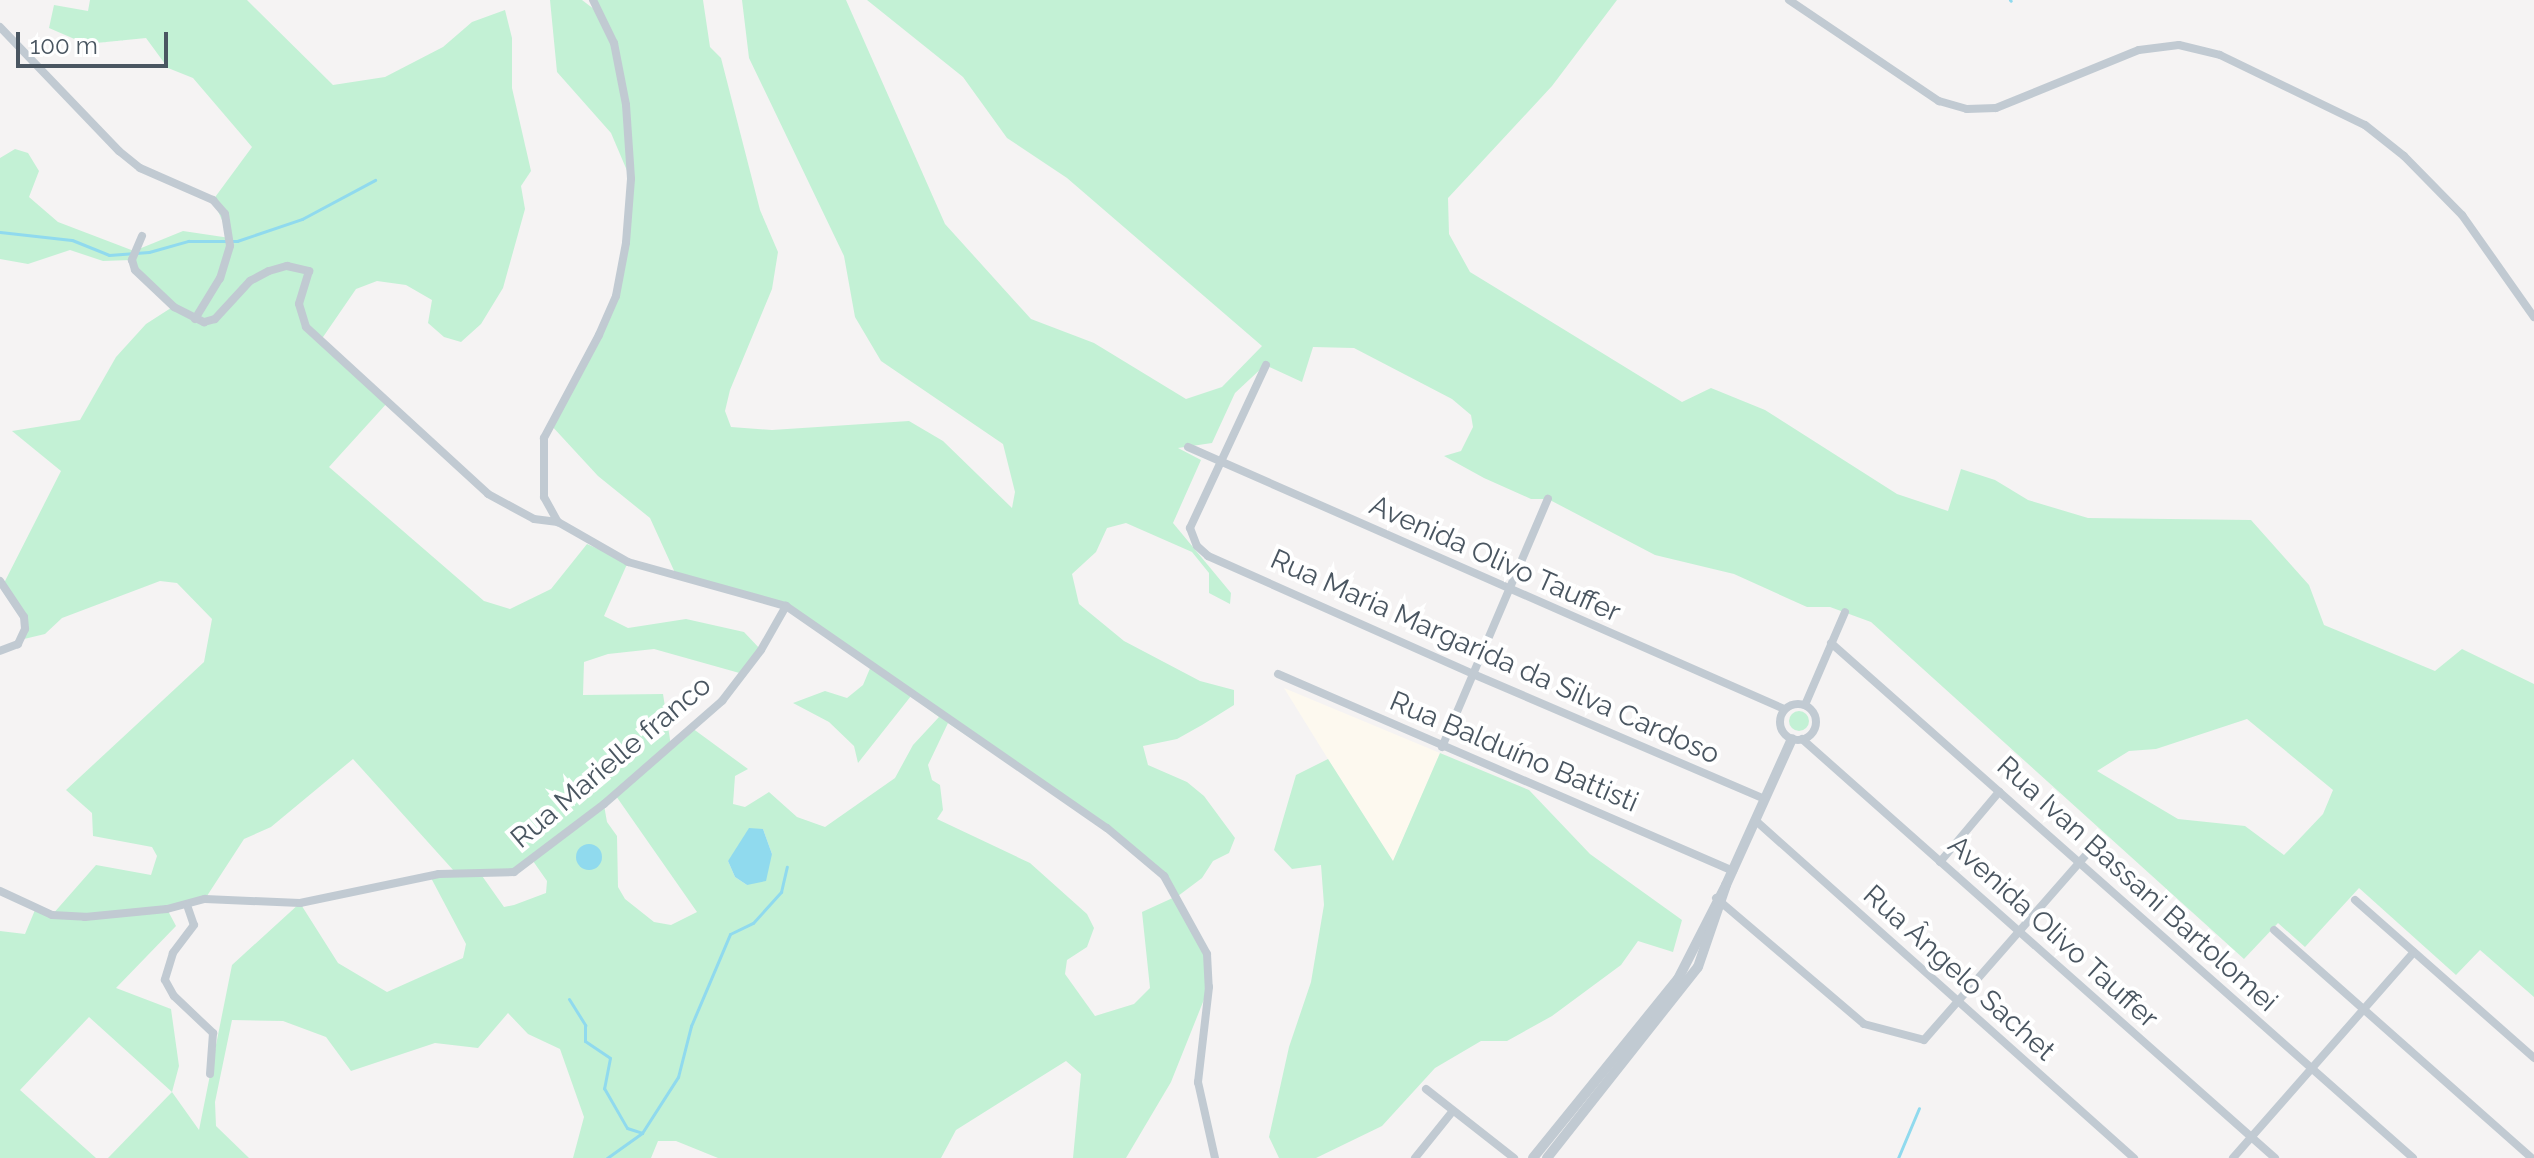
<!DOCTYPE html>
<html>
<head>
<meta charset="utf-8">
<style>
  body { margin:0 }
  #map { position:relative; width:2534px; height:1158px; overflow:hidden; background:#f5f3f3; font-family:Raleway,sans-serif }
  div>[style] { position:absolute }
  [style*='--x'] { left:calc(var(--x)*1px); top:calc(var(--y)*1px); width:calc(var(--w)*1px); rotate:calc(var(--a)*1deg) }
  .commercial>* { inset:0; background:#fdf9ef }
  .green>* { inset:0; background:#c3f1d5 }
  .round { border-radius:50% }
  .water>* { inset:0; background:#90daee }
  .stream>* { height:3px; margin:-1.5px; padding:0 1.5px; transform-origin:1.5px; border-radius:1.5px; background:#90daee }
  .minor>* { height:8px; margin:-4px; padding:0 4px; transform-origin:4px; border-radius:4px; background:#c1cad2 }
  .minor>.ring { margin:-4px; padding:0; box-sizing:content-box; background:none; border:8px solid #c1cad2; border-radius:50% }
  .tertiary>* { height:10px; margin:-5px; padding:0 5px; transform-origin:5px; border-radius:5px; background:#c1cad2 }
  span { translate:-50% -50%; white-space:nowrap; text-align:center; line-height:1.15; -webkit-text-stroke:8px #fff; paint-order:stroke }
  .street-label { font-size:28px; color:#4a5661 }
  .scale { position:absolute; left:16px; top:32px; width:152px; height:36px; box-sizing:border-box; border:4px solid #4a5661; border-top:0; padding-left:10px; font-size:24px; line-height:28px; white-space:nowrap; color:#4a5661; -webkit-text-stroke:6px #fff; paint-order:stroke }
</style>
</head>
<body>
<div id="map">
  <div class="commercial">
    <i style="clip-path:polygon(1284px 688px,1440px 753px,1393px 862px,1328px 759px)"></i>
  </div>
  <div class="green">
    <i style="clip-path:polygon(evenodd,90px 0,247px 0,333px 85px,385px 77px,443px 47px,472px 22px,505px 10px,512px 38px,512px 88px,531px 171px,521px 186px,525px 209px,503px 288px,481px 324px,461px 342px,444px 337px,428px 323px,432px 300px,406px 285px,377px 281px,356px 289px,321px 340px,388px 402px,329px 467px,484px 601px,510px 609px,551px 589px,587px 544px,628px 562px,604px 616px,628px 628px,686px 619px,744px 632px,761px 650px,743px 674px,654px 649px,608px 654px,584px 662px,583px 695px,663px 694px,671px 746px,692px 728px,748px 769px,735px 776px,733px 804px,745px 807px,769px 792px,797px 817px,825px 827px,895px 778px,913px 745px,939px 717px,911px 696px,858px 763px,854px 746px,829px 722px,793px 703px,825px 691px,847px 698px,863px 685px,871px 666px,786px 606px,676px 575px,650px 518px,598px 476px,550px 424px,616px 296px,631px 180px,611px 133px,557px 72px,550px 0,582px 0,603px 16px,593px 0,703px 0,710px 47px,721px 58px,760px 210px,778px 252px,772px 289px,730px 390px,725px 411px,731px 427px,772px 430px,909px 421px,943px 441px,1012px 508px,1015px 492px,1003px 444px,881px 361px,855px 317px,844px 256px,749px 58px,742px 0,846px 0,945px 224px,1031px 319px,1094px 343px,1186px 399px,1222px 387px,1262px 346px,1067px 178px,1007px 138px,963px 77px,867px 0,1617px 0,1552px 86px,1448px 198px,1449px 234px,1470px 272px,1682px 402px,1711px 388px,1765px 410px,1897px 494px,1948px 511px,1961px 469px,1995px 480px,2028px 500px,2088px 518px,2251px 520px,2309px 585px,2324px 625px,2435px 671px,2462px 649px,2534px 684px,2534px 997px,2480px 950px,2456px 975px,2359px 888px,2305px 947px,2278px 923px,2244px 959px,1871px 622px,1830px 607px,1807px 607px,1734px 574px,1655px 555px,1548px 499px,1531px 499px,1484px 478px,1444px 456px,1461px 451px,1473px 427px,1471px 415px,1452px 399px,1354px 348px,1313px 347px,1302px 382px,1265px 365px,1235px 393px,1212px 443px,1178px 448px,1201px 460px,1173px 523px,1231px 593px,1230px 604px,1209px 593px,1209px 573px,1192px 552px,1126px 523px,1107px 528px,1096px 552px,1072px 574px,1079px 604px,1124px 641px,1200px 681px,1234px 690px,1234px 705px,1202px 725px,1177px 739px,1143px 746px,1148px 765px,1187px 782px,1204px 796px,1235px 838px,1229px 853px,1213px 861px,1202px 878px,1178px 896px,1207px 954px,1209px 987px,1171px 1082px,1126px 1158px,1073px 1158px,1081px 1074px,1066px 1061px,956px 1130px,941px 1158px,718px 1158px,676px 1141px,658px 1141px,651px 1158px,573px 1158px,584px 1117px,560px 1049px,528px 1034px,508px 1013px,478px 1048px,435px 1043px,351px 1071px,326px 1037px,283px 1021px,232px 1020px,215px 1102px,216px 1126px,249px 1158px,108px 1158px,172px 1092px,89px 1017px,20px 1090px,96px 1158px,0 1158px,0 931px,25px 934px,35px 910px,52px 915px,96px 865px,151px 875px,157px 856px,152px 847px,93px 836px,92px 813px,66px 790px,204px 662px,212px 619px,177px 583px,160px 581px,62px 618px,45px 634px,24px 639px,24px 617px,3px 585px,61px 471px,12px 431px,80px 420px,116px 357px,146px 324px,174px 306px,131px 260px,103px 261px,70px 250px,28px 264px,0 259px,0 158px,15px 149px,28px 153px,39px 171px,29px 197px,58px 222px,134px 251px,183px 231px,230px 238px,213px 200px,252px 147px,193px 78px,168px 68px,146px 38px,86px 44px,49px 28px,54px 5px,88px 11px,90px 0,2247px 719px,2333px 790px,2323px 814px,2284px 855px,2245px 826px,2178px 819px,2097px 771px,2129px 751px,2156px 749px,2247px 719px,90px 0,948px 723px,1107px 829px,1164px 876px,1177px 896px,1142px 912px,1150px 988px,1134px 1004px,1095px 1016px,1065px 974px,1067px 960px,1087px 947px,1094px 928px,1087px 914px,1030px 863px,937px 819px,943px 810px,940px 785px,932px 780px,928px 765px,948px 723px,90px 0,353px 759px,454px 871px,430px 876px,466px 944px,463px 958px,387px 992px,338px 963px,300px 903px,232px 965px,199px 1130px,172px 1092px,179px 1066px,171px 1009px,116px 988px,176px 926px,167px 909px,205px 899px,244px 839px,271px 827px,353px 759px,90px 0,616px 796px,697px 912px,671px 925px,654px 922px,625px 899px,618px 887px,617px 836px,607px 822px,604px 805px,616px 796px,90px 0,763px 829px,772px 854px,747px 885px,735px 877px,728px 861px,763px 829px,90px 0,533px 861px,547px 881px,546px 893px,514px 905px,504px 907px,480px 873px,514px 872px,533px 861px)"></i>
    <i class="round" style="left:1789px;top:711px;width:20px;height:20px"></i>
    <i style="clip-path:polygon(1440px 753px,1529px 790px,1590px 854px,1682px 920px,1673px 952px,1638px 941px,1621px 965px,1552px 1016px,1507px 1041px,1481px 1041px,1435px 1068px,1382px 1126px,1316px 1158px,1279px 1158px,1269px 1137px,1289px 1047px,1311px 982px,1324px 905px,1321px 865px,1292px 869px,1274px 850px,1296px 775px,1328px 759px,1393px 861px)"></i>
  </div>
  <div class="water">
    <i style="clip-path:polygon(749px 828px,763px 829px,772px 854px,766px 881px,747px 885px,735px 877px,728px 861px)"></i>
    <i class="round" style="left:576px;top:844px;width:26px;height:26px"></i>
  </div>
  <div class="stream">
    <i style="--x:2010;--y:0;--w:1;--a:45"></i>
    <i style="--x:0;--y:232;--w:72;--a:6.3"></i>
    <i style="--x:72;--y:240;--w:40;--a:22"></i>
    <i style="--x:109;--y:255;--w:40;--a:-4.3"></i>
    <i style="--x:149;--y:252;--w:41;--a:-15.8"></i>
    <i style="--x:188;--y:241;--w:49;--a:0"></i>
    <i style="--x:237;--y:241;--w:69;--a:-18.7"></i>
    <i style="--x:302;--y:219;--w:83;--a:-28.1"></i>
    <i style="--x:569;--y:999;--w:31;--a:58"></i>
    <i style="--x:585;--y:1025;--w:16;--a:90"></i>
    <i style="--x:585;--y:1041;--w:30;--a:34"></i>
    <i style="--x:610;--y:1058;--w:31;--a:101"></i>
    <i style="--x:604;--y:1088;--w:46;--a:60.1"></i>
    <i style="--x:627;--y:1128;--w:16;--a:18"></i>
    <i style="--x:607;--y:1158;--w:43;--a:-35.5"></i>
    <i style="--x:642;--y:1133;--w:67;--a:-57.3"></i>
    <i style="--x:678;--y:1077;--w:53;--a:-75.7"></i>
    <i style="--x:691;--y:1026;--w:100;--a:-67"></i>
    <i style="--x:730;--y:934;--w:25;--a:-26"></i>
    <i style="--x:753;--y:923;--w:42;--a:-47.9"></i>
    <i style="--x:781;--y:892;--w:26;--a:-77"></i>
    <i style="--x:1898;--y:1158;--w:54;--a:-67.2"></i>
  </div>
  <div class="minor">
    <i style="--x:593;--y:0;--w:48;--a:64"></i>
    <i style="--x:614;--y:43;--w:63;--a:79"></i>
    <i style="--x:626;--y:105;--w:74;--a:86.1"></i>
    <i style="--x:631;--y:179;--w:64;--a:94.5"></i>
    <i style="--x:626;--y:243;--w:54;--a:100.7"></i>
    <i style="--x:616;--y:296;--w:43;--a:113.6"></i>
    <i style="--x:599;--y:335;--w:117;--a:118.1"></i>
    <i style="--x:544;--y:438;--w:59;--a:90"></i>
    <i style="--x:544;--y:497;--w:29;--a:61"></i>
    <i style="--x:558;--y:522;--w:81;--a:29.7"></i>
    <i style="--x:628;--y:562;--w:164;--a:15.6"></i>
    <i style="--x:786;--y:606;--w:390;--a:34.7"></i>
    <i style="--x:1107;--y:828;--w:75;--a:40.1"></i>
    <i style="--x:1164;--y:876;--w:89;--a:61.1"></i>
    <i style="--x:1207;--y:954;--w:33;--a:87"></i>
    <i style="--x:1209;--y:987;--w:96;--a:96.6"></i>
    <i style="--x:1198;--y:1082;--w:78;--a:77.4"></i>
    <i style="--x:1789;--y:0;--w:181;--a:34"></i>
    <i style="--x:1939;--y:101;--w:29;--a:16"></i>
    <i style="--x:1967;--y:109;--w:29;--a:-2"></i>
    <i style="--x:1996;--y:108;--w:154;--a:-22.1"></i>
    <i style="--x:2139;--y:50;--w:40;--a:-7.1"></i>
    <i style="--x:2179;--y:45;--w:42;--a:13.7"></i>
    <i style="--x:2220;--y:55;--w:161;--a:25.8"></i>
    <i style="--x:2365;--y:125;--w:50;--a:38.5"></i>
    <i style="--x:2404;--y:156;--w:83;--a:45.5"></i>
    <i style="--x:2462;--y:215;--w:125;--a:54.8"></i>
    <i style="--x:0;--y:27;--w:172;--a:46.2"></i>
    <i style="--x:119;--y:151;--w:27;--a:39"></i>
    <i style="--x:140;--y:168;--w:80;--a:23.7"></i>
    <i style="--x:213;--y:200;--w:18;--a:49"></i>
    <i style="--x:225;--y:214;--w:32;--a:81"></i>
    <i style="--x:230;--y:246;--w:34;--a:107"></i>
    <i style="--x:220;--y:278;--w:48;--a:121.4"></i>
    <i style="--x:142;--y:236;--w:26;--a:113"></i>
    <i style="--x:132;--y:260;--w:10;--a:73"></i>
    <i style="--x:135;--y:270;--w:54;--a:43.5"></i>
    <i style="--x:174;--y:307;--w:34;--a:27"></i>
    <i style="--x:204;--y:322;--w:11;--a:-15"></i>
    <i style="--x:215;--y:319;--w:52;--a:-47.4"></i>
    <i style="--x:250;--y:281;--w:21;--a:-28"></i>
    <i style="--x:269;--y:271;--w:19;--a:-16"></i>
    <i style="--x:287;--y:266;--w:23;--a:13"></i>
    <i style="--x:309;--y:271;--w:34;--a:107"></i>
    <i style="--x:299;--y:304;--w:24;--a:73"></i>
    <i style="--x:306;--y:327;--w:247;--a:42.5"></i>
    <i style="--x:488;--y:494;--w:52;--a:28.5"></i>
    <i style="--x:534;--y:519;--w:24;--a:7"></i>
    <i style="--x:1266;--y:365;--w:180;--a:115"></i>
    <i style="--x:1190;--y:528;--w:19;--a:69"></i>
    <i style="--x:1197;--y:546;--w:15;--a:42"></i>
    <i style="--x:1208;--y:556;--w:290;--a:24"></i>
    <i style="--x:1473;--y:674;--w:317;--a:23.2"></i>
    <i style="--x:1188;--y:447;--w:651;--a:23.73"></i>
    <i style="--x:0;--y:581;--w:43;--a:56.3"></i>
    <i style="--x:24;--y:617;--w:12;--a:85"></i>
    <i style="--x:25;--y:629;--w:17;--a:115"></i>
    <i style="--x:18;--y:644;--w:19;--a:159"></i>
    <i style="--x:1831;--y:643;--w:777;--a:41.5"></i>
    <i style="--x:1278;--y:674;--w:496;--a:23.4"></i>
    <i class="ring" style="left:1780px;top:704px;width:28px;height:28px"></i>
    <i style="--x:1805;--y:705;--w:101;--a:-66.7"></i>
    <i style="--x:1802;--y:739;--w:632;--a:41.54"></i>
    <i style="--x:1442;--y:747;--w:270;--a:-66.9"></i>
    <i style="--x:1755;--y:820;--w:508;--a:41.73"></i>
    <i style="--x:1940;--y:862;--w:92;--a:-49.9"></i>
    <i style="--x:0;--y:891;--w:57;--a:24.8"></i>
    <i style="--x:52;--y:915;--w:33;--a:3"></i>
    <i style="--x:85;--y:917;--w:82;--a:-5.6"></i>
    <i style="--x:167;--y:909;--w:39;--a:-15"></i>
    <i style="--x:205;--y:899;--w:95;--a:2.4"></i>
    <i style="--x:300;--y:903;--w:142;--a:-11.8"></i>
    <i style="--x:439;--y:874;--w:75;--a:-1.5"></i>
    <i style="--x:514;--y:872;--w:113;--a:-37.1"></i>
    <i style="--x:604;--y:804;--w:157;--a:-41.1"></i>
    <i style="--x:722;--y:701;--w:64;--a:-52.6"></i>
    <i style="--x:761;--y:650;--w:51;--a:-60.4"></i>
    <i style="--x:1716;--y:898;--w:194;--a:40.4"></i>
    <i style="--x:1864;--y:1024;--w:62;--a:14.9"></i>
    <i style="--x:1924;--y:1040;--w:269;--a:-48.8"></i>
    <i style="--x:2355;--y:900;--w:239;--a:41.4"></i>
    <i style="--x:187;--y:905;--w:21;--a:71"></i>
    <i style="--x:194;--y:925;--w:35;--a:127"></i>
    <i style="--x:173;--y:953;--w:28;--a:107"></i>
    <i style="--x:165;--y:980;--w:18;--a:61"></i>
    <i style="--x:174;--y:996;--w:54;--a:43.5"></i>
    <i style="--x:213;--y:1033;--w:41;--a:94.2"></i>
    <i style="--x:2274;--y:930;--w:344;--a:41.5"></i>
    <i style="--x:1426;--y:1089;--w:112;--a:38.1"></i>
    <i style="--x:1415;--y:1158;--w:59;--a:-51.2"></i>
    <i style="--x:2233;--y:1158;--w:274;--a:-48.7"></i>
  </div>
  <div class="tertiary">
    <i style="--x:1533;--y:1158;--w:230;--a:-51"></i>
    <i style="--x:1678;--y:979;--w:103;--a:-62.9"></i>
    <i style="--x:1547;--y:1158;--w:243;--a:-51.7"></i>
    <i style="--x:1698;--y:967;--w:87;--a:-71.1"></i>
    <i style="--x:1726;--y:885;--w:160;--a:-65.7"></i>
  </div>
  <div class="street-label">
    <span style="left:1495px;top:559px;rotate:24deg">Avenida Olivo Tauffer</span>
    <span style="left:1495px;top:657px;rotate:24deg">Rua Maria Margarida da Silva Cardoso</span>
    <span style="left:1514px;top:752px;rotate:23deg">Rua Balduíno Battisti</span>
    <span style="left:611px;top:762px;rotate:-40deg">Rua Marielle franco</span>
    <span style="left:2137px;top:884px;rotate:42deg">Rua Ivan Bassani Bartolomei</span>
    <span style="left:2053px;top:932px;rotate:42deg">Avenida Olivo Tauffer</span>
    <span style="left:1959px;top:973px;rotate:42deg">Rua Ângelo Sachet</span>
  </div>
  <div class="scale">100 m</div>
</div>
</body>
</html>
